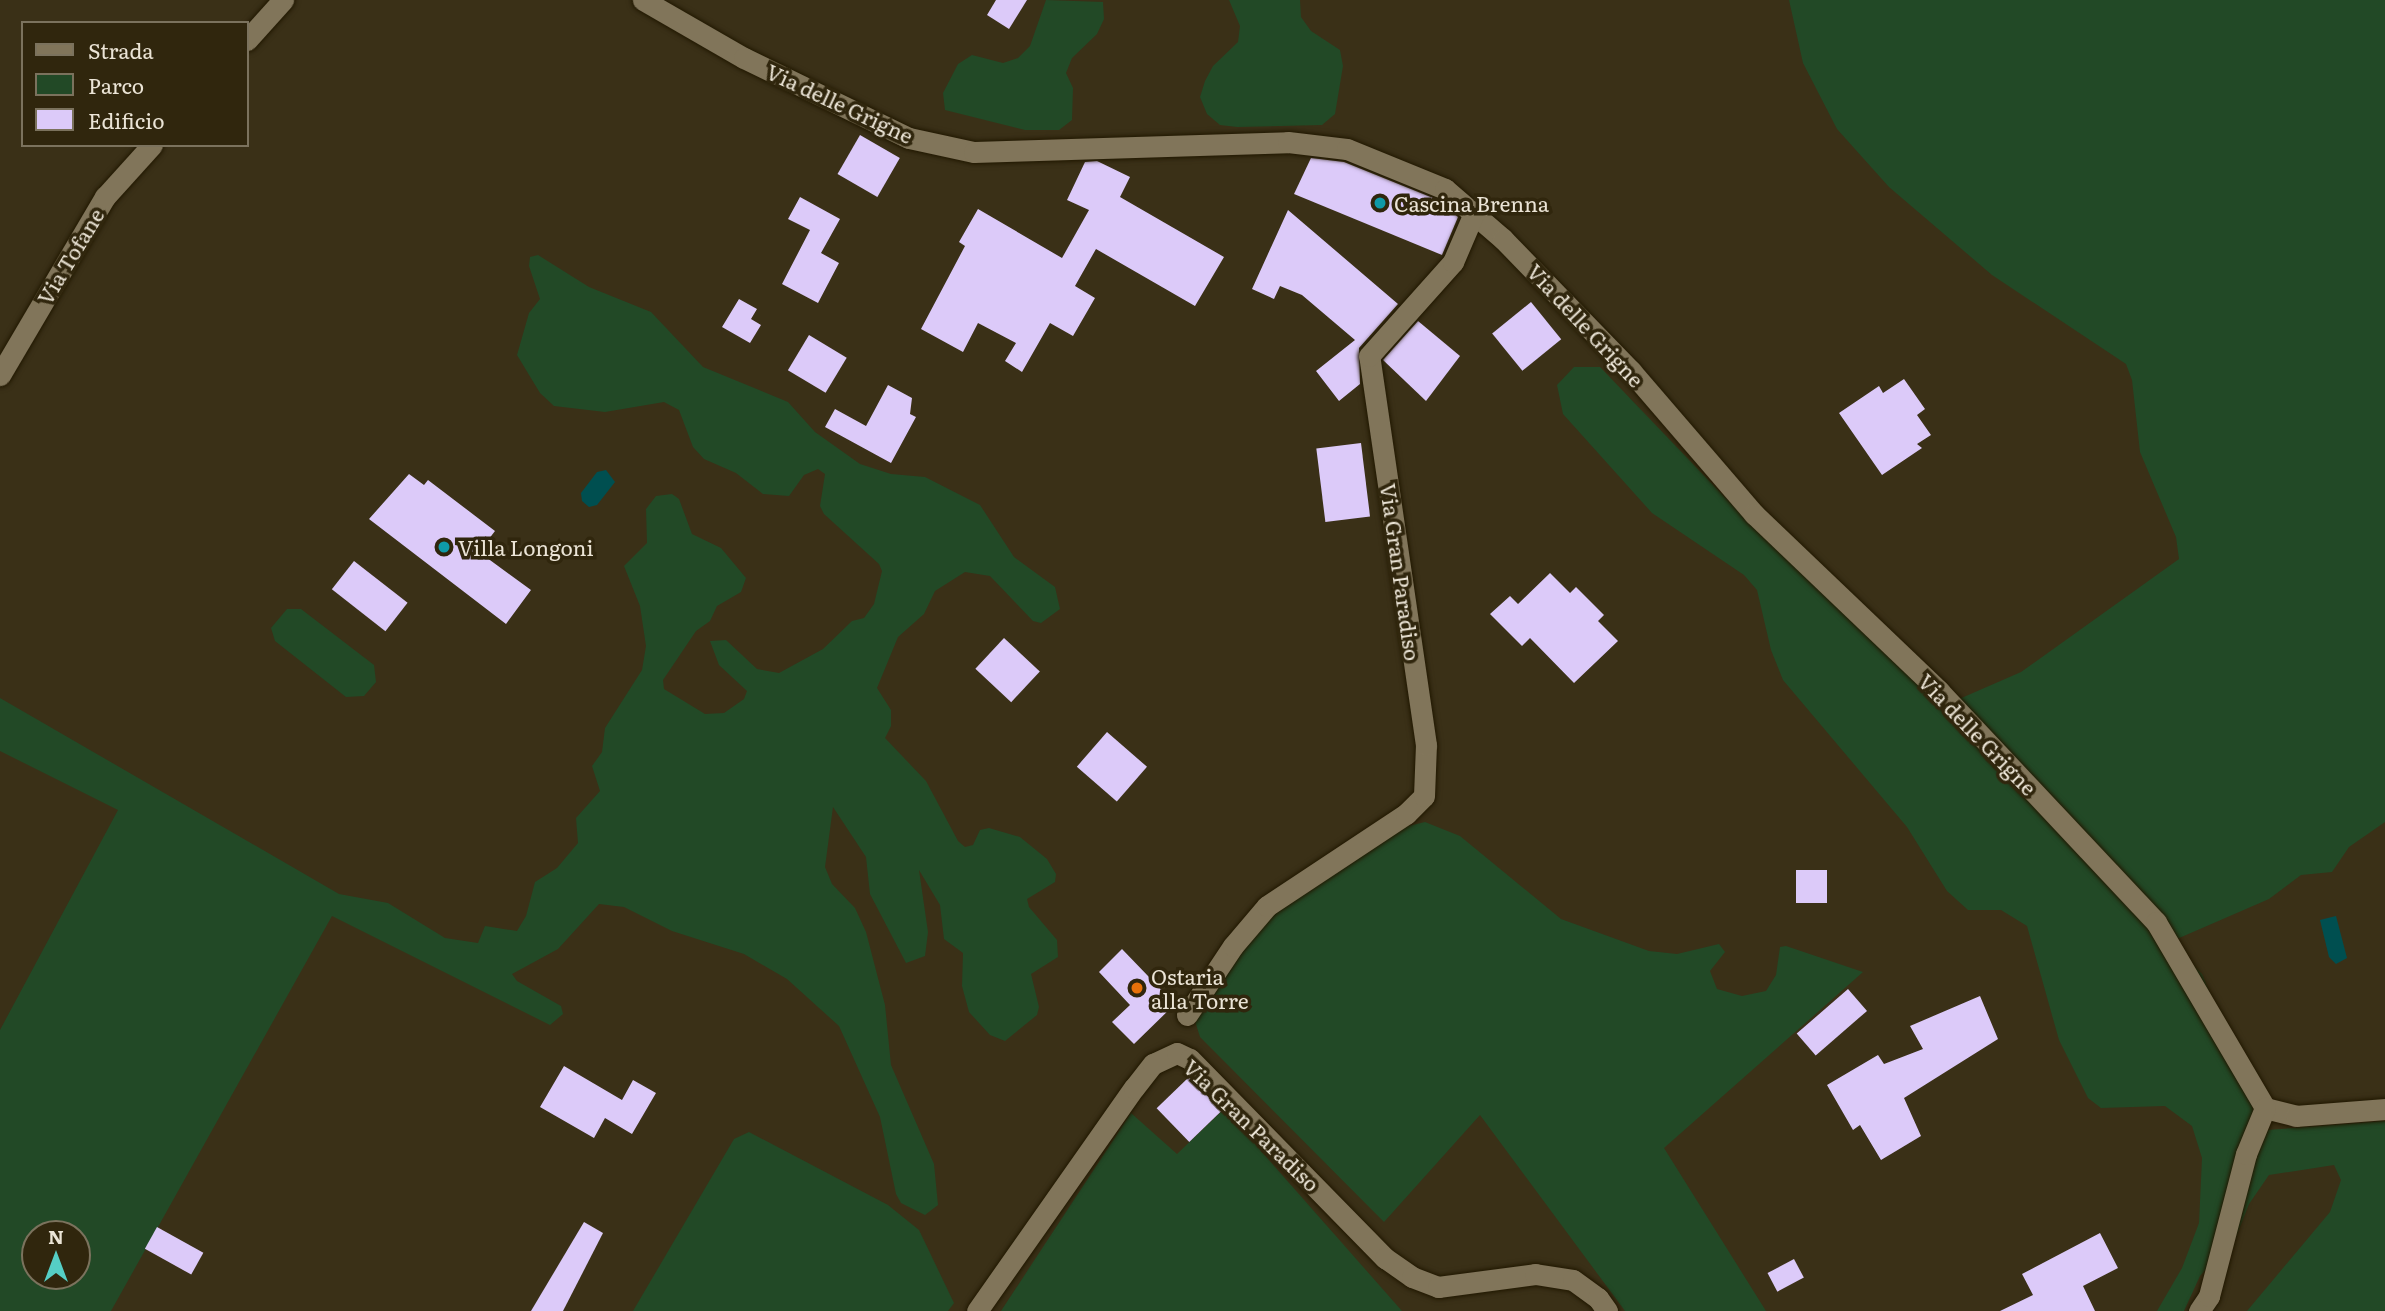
<!DOCTYPE html>
<html>
<head>
<meta charset="utf-8">
<style>
  body { margin:0 }
  #map { position:relative; width:2385px; height:1311px; overflow:hidden; background:#3a3017; font-family:Literata,serif }
  div>[style] { position:absolute }
  [style*='--x'] { left:calc(var(--x)*1px); top:calc(var(--y)*1px); width:calc(var(--w)*1px); rotate:calc(var(--a)*1deg) }
  .green>* { inset:0; background:#224926 }
  .water>* { inset:0; background:#004f50 }
  .building>* { inset:0; background:#dccaf9; transform-origin:0 0 }
  .roads { filter:drop-shadow(0 0 2px #211801) drop-shadow(0 0 2px #211801) }
  .minor>* { height:21px; margin:-10.5px; padding:0 10.5px; transform-origin:10.5px; border-radius:10.5px; background:#81755a }
  .dots>* { width:19px; height:19px; translate:-50% -50%; box-sizing:border-box; border:4px solid #30260d; border-radius:50% }
  span { translate:-50% -50%; white-space:nowrap; text-align:center; line-height:1.15; -webkit-text-stroke:7px #30260d; paint-order:stroke }
  .street-label { font-size:21px; color:#ebe4d6 }
  .poi-label { font-size:21px; color:#ebe4d6 }
  .left { translate:0 -50%; text-align:left }
  .legend { position:absolute; left:21px; top:21px; width:228px; height:126px; box-sizing:border-box; background:#30260d; border:2px solid #7b725d; margin:0; padding:9px 12px; list-style:none; font-size:21px; color:#ebe4d6 }
  .legend li { display:flex; align-items:center; gap:14px; height:35px }
  .legend b { width:35px; border:2px solid #7b725d }
  .north { position:absolute; left:21px; top:1220px; width:70px; height:70px; box-sizing:border-box; background:#30260d; border:2px solid #7b725d; border-radius:50%; rotate:0deg; font-size:19px; font-weight:700; line-height:28px; text-align:center; color:#ebe4d6 }
  .north::after { content:''; display:block; margin:auto; width:24px; height:32px; background:#55cec5; clip-path:polygon(50% 0,100% 100%,50% 72%,0 100%) }
</style>
</head>
<body>
<div id="map">
  <div class="green">
    <i style="clip-path:polygon(1046px 0,1103px 2px,1104px 19px,1097px 34px,1072px 58px,1066px 73px,1073px 88px,1072px 120px,1059px 130px,1025px 130px,945px 110px,943px 93px,958px 64px,972px 55px,1003px 63px,1018px 58px,1030px 46px)"></i>
    <i style="clip-path:polygon(1229px 0,1300px 0,1301px 17px,1311px 31px,1340px 50px,1343px 66px,1335px 114px,1322px 125px,1237px 127px,1220px 125px,1207px 114px,1200px 97px,1205px 81px,1213px 66px,1238px 42px,1240px 26px)"></i>
    <i style="clip-path:polygon(1789px 0,2385px 0,2385px 822px,2349px 847px,2332px 872px,2301px 875px,2269px 899px,2170px 942px,2202px 974px,2267px 1130px,2385px 1121px,2385px 1311px,2247px 1311px,2330px 1212px,2341px 1180px,2334px 1165px,2269px 1175px,2249px 1204px,2236px 1237px,2200px 1276px,2184px 1311px,2157px 1311px,2182px 1268px,2199px 1223px,2202px 1158px,2192px 1126px,2165px 1106px,2101px 1108px,2088px 1098px,2059px 1040px,2027px 926px,2001px 910px,1968px 910px,1947px 891px,1907px 827px,1783px 680px,1771px 650px,1757px 590px,1744px 575px,1652px 513px,1563px 414px,1557px 385px,1574px 367px,1600px 367px,1762px 536px,1950px 703px,2021px 672px,2179px 559px,2176px 537px,2140px 452px,2132px 380px,2126px 364px,1992px 275px,1889px 187px,1837px 129px,1803px 63px)"></i>
    <i style="clip-path:polygon(evenodd,538px 255px,589px 287px,651px 312px,703px 367px,788px 402px,815px 432px,860px 464px,891px 474px,925px 477px,980px 505px,1014px 557px,1055px 587px,1060px 609px,1041px 623px,1033px 621px,990px 576px,965px 572px,935px 591px,924px 614px,898px 637px,877px 688px,891px 710px,891px 726px,885px 738px,926px 781px,958px 841px,965px 847px,973px 845px,980px 830px,989px 828px,1020px 837px,1047px 859px,1056px 874px,1055px 882px,1027px 899px,1029px 907px,1057px 940px,1058px 957px,1031px 974px,1039px 1007px,1037px 1015px,1005px 1041px,990px 1035px,969px 1012px,962px 986px,963px 953px,944px 939px,940px 905px,919px 870px,928px 932px,925px 956px,906px 963px,870px 894px,866px 857px,833px 807px,825px 867px,832px 884px,855px 908px,866px 932px,885px 1005px,891px 1065px,934px 1164px,938px 1205px,925px 1215px,901px 1203px,896px 1194px,880px 1117px,839px 1026px,787px 979px,744px 954px,672px 931px,624px 907px,599px 904px,558px 949px,512px 974px,517px 981px,561px 1006px,563px 1014px,550px 1025px,332px 916px,111px 1311px,0 1311px,0 1030px,118px 810px,0 751px,0 698px,339px 894px,388px 903px,445px 938px,478px 943px,485px 926px,517px 931px,526px 916px,535px 882px,557px 868px,578px 843px,576px 818px,600px 791px,592px 766px,602px 752px,605px 728px,642px 670px,646px 646px,640px 606px,624px 566px,647px 543px,646px 509px,656px 496px,672px 494px,679px 499px,692px 534px,721px 548px,746px 578px,741px 592px,717px 606px,710px 621px,696px 631px,663px 680px,664px 689px,705px 714px,724px 713px,744px 699px,747px 691px,719px 665px,710px 641px,726px 640px,757px 669px,779px 673px,823px 649px,852px 621px,864px 618px,874px 604px,882px 571px,879px 564px,824px 514px,820px 506px,825px 474px,818px 469px,804px 475px,789px 496px,763px 494px,736px 473px,704px 459px,693px 447px,679px 410px,664px 402px,605px 412px,554px 406px,540px 393px,517px 355px,529px 313px,540px 299px,529px 266px,530px 257px,538px 255px,35px 1234px,77px 1234px,77px 1276px,35px 1276px,35px 1234px)"></i>
    <i style="clip-path:polygon(287px 609px,301px 609px,374px 665px,376px 682px,364px 696px,346px 697px,275px 641px,271px 628px)"></i>
    <i style="clip-path:polygon(1425px 822px,1460px 836px,1561px 919px,1649px 951px,1677px 954px,1719px 944px,1725px 952px,1710px 971px,1717px 989px,1742px 996px,1766px 991px,1776px 975px,1780px 947px,1786px 946px,1863px 972px,1664px 1148px,1766px 1311px,1625px 1311px,1480px 1115px,1384px 1222px,1200px 1037px,1194px 1018px,1271px 909px,1400px 828px)"></i>
    <i style="clip-path:polygon(1224px 1109px,1402px 1311px,1001px 1311px,1131px 1113px,1177px 1154px)"></i>
    <i style="clip-path:polygon(749px 1132px,888px 1205px,919px 1230px,954px 1303px,948px 1311px,633px 1311px,734px 1139px)"></i>
  </div>
  <div class="water">
    <i style="clip-path:polygon(606px 470px,615px 482px,597px 505px,589px 507px,582px 501px,581px 493px,597px 472px)"></i>
    <i style="clip-path:polygon(2336px 916px,2347px 958px,2336px 964px,2329px 957px,2320px 920px)"></i>
  </div>
  <div class="building">
    <i style="clip-path:polygon(996px 0,1027px 0,1009px 29px,987px 15px)"></i>
    <i style="left:860px;top:135px;width:46px;height:45px;rotate:30deg"></i>
    <i style="clip-path:polygon(1311px 158px,1344px 162px,1438px 200px,1458px 217px,1442px 255px,1294px 194px)"></i>
    <i style="clip-path:polygon(1097px 161px,1130px 177px,1120px 197px,1224px 257px,1195px 306px,1096px 249px,1075px 286px,1095px 298px,1073px 336px,1050px 323px,1022px 372px,1005px 361px,1016px 343px,978px 323px,963px 352px,921px 329px,965px 246px,959px 242px,978px 209px,1062px 258px,1089px 210px,1067px 200px,1085px 162px)"></i>
    <i style="clip-path:polygon(800px 197px,840px 219px,821px 253px,839px 263px,818px 303px,782px 284px,810px 230px,788px 219px)"></i>
    <i style="clip-path:polygon(1288px 210px,1398px 304px,1359px 348px,1360px 384px,1339px 401px,1316px 371px,1355px 340px,1302px 295px,1280px 286px,1274px 299px,1252px 289px)"></i>
    <i style="clip-path:polygon(739px 299px,757px 309px,751px 319px,761px 325px,750px 343px,722px 327px)"></i>
    <i style="left:1531px;top:302px;width:48px;height:50px;rotate:51deg"></i>
    <i style="clip-path:polygon(1418px 321px,1460px 356px,1426px 401px,1383px 360px)"></i>
    <i style="left:809px;top:335px;width:44px;height:41px;rotate:31deg"></i>
    <i style="clip-path:polygon(1904px 379px,1925px 409px,1917px 415px,1931px 435px,1917px 444px,1922px 448px,1882px 475px,1839px 413px,1879px 386px,1883px 393px)"></i>
    <i style="clip-path:polygon(888px 385px,912px 398px,910px 414px,916px 417px,891px 463px,825px 427px,835px 409px,866px 426px)"></i>
    <i style="left:1361px;top:443px;width:74px;height:45px;rotate:83deg"></i>
    <i style="clip-path:polygon(409px 474px,424px 485px,428px 480px,495px 531px,479px 552px,531px 590px,506px 624px,369px 519px)"></i>
    <i style="left:354px;top:561px;width:68px;height:36px;rotate:38deg"></i>
    <i style="clip-path:polygon(1550px 573px,1570px 593px,1576px 587px,1604px 615px,1598px 621px,1618px 641px,1574px 683px,1530px 638px,1522px 646px,1490px 614px,1510px 596px,1518px 604px)"></i>
    <i style="left:1004px;top:638px;width:49px;height:42px;rotate:43deg"></i>
    <i style="left:1107px;top:732px;width:53px;height:46px;rotate:41deg"></i>
    <i style="left:1796px;top:870px;width:31px;height:33px"></i>
    <i style="clip-path:polygon(1122px 949px,1175px 1004px,1134px 1044px,1112px 1022px,1130px 1005px,1099px 972px)"></i>
    <i style="left:1848px;top:989px;width:29px;height:68px;rotate:49deg"></i>
    <i style="clip-path:polygon(1980px 996px,1998px 1039px,1904px 1098px,1921px 1136px,1881px 1160px,1860px 1125px,1853px 1130px,1827px 1085px,1878px 1055px,1884px 1064px,1923px 1049px,1910px 1026px)"></i>
    <i style="clip-path:polygon(564px 1066px,622px 1100px,633px 1080px,656px 1093px,632px 1134px,605px 1118px,594px 1138px,540px 1107px)"></i>
    <i style="left:1189px;top:1077px;width:47px;height:45px;rotate:46deg"></i>
    <i style="clip-path:polygon(584px 1222px,603px 1233px,563px 1311px,531px 1311px)"></i>
    <i style="left:157px;top:1227px;width:53px;height:25px;rotate:29deg"></i>
    <i style="clip-path:polygon(2100px 1233px,2118px 1268px,2083px 1286px,2095px 1311px,2000px 1311px,2033px 1295px,2022px 1274px)"></i>
    <i style="left:1794px;top:1259px;width:21px;height:30px;rotate:62deg"></i>
  </div>
  <div class="roads">
    <div class="minor">
      <i style="--x:643;--y:0;--w:116;--a:29.9"></i>
      <i style="--x:744;--y:58;--w:183;--a:25.9"></i>
      <i style="--x:909;--y:138;--w:66;--a:12.2"></i>
      <i style="--x:974;--y:152;--w:314;--a:-1.8"></i>
      <i style="--x:1288;--y:142;--w:59;--a:6.8"></i>
      <i style="--x:1347;--y:149;--w:106;--a:22.2"></i>
      <i style="--x:1445;--y:189;--w:77;--a:40.8"></i>
      <i style="--x:1503;--y:239;--w:184;--a:45.9"></i>
      <i style="--x:1631;--y:371;--w:189;--a:49.3"></i>
      <i style="--x:1754;--y:514;--w:256;--a:43.7"></i>
      <i style="--x:1939;--y:691;--w:317;--a:46.8"></i>
      <i style="--x:2156;--y:922;--w:216;--a:59.6"></i>
      <i style="--x:247;--y:40;--w:54;--a:-48"></i>
      <i style="--x:0;--y:375;--w:207;--a:-59.5"></i>
      <i style="--x:105;--y:197;--w:70;--a:-47.9"></i>
      <i style="--x:1187;--y:1015;--w:83;--a:-56.3"></i>
      <i style="--x:1233;--y:946;--w:52;--a:-49.6"></i>
      <i style="--x:1267;--y:906;--w:167;--a:-33.5"></i>
      <i style="--x:1406;--y:814;--w:25;--a:-45"></i>
      <i style="--x:1424;--y:796;--w:51;--a:-87.8"></i>
      <i style="--x:1426;--y:745;--w:393;--a:-98.3"></i>
      <i style="--x:1369;--y:356;--w:126;--a:-48.2"></i>
      <i style="--x:1453;--y:262;--w:53;--a:-66.8"></i>
      <i style="--x:2265;--y:1108;--w:32;--a:14"></i>
      <i style="--x:2296;--y:1116;--w:89;--a:-4.5"></i>
      <i style="--x:977;--y:1311;--w:273;--a:-54.9"></i>
      <i style="--x:1134;--y:1088;--w:31;--a:-52"></i>
      <i style="--x:1153;--y:1064;--w:26;--a:-25"></i>
      <i style="--x:1177;--y:1053;--w:14;--a:25"></i>
      <i style="--x:1190;--y:1059;--w:279;--a:45.6"></i>
      <i style="--x:1385;--y:1258;--w:33;--a:35"></i>
      <i style="--x:1412;--y:1277;--w:28;--a:21"></i>
      <i style="--x:1438;--y:1287;--w:98;--a:-7.6"></i>
      <i style="--x:1535;--y:1274;--w:38;--a:9"></i>
      <i style="--x:1573;--y:1280;--w:31;--a:36"></i>
      <i style="--x:1598;--y:1298;--w:16;--a:55"></i>
      <i style="--x:2199;--y:1311;--w:18;--a:-56"></i>
      <i style="--x:2209;--y:1296;--w:147;--a:-75.4"></i>
      <i style="--x:2246;--y:1154;--w:50;--a:-67.6"></i>
    </div>
  </div>
  <div class="dots">
    <i style="left:1380px;top:203px;background:#0f9aa8"></i>
    <i style="left:444px;top:547px;background:#0f9aa8"></i>
    <i style="left:1137px;top:988px;background:#e8710a"></i>
  </div>
  <div class="street-label">
    <span style="left:840px;top:103px;rotate:25deg">Via delle Grigne</span>
    <span style="left:70px;top:256px;rotate:-59deg">Via Tofane</span>
    <span style="left:1586px;top:325px;rotate:47deg">Via delle Grigne</span>
    <span style="left:1401px;top:572px;rotate:82deg">Via Gran Paradiso</span>
    <span style="left:1978px;top:734px;rotate:46deg">Via delle Grigne</span>
    <span style="left:1252px;top:1125px;rotate:44deg">Via Gran Paradiso</span>
  </div>
  <div class="poi-label">
    <span class="left" style="left:1394px;top:203px">Cascina Brenna</span>
    <span class="left" style="left:458px;top:547px">Villa Longoni</span>
    <span class="left" style="left:1151px;top:988px">Ostaria<br>alla Torre</span>
  </div>
  <ul class="legend">
  <li><b style="height:9px;background:#81755a"></b>Strada</li>
  <li><b style="height:19px;background:#224926"></b>Parco</li>
  <li><b style="height:19px;background:#dccaf9"></b>Edificio</li>
  </ul>
  <div class="north">N</div>
</div>
</body>
</html>
